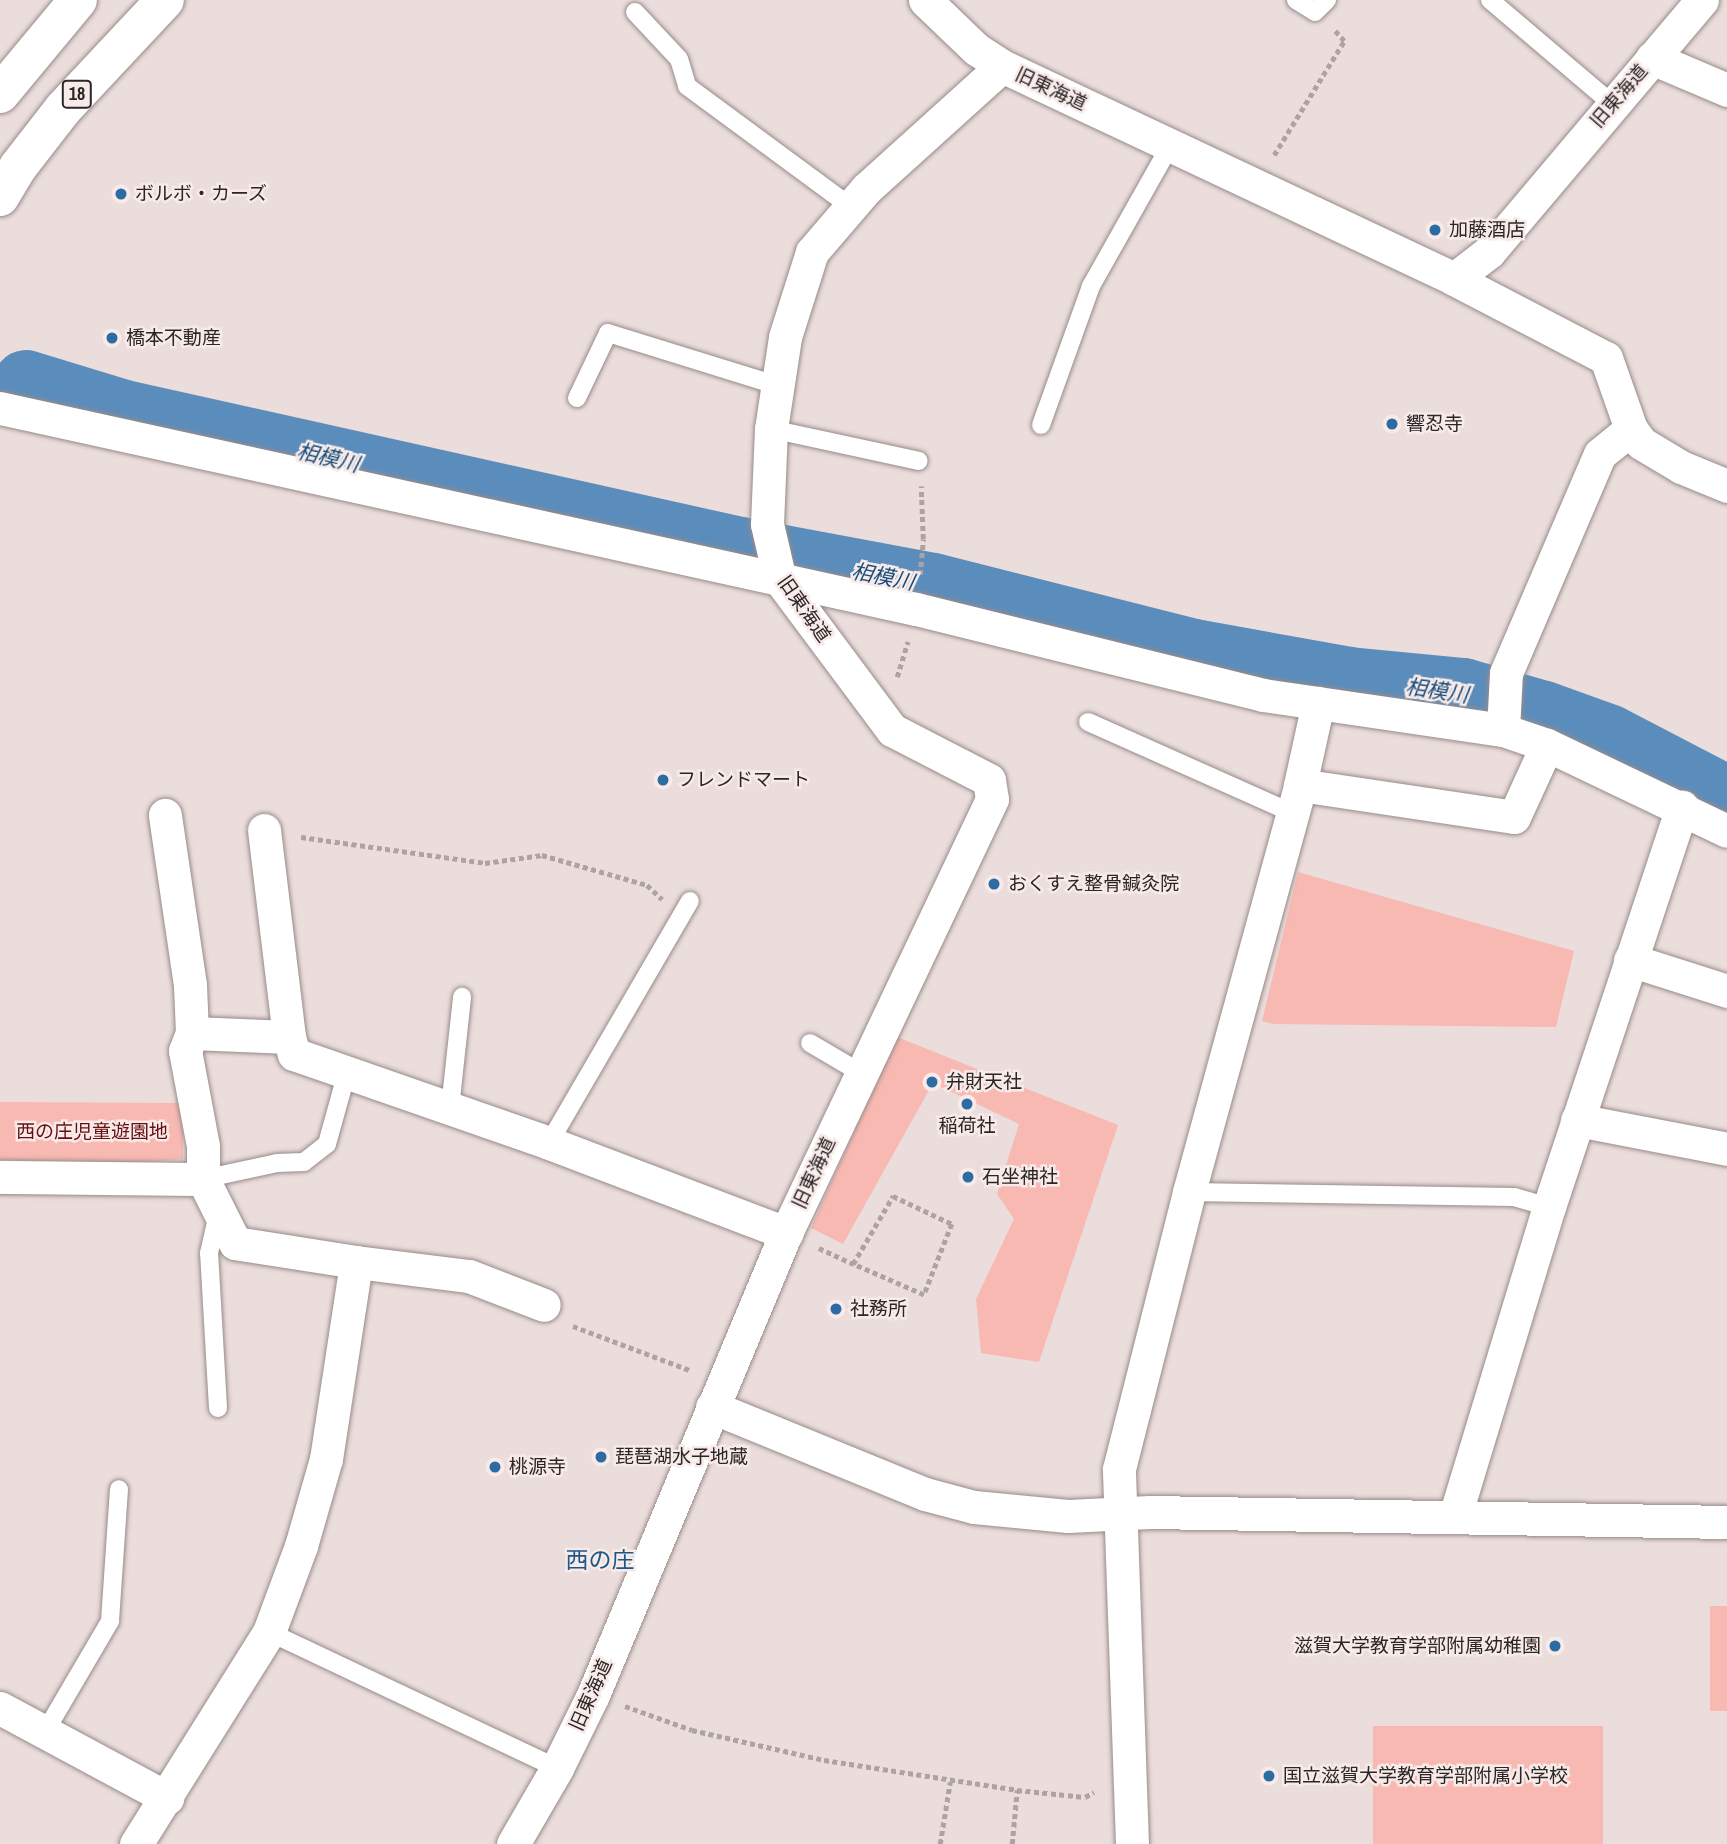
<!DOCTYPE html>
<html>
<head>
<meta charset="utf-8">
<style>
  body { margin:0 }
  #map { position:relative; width:1727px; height:1844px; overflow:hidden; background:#eadddb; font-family:"Archivo Narrow","Noto Sans JP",sans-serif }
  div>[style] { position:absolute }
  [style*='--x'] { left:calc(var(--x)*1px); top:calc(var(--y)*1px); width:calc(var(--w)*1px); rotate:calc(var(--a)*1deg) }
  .green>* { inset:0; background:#f8b9b2; transform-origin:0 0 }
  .river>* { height:66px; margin:-33px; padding:0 33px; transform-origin:33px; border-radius:33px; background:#5b8dbc }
  .path>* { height:4.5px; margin-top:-2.25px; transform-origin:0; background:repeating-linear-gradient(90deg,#aea3a2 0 5px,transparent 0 8.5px) }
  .roads { filter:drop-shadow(0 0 2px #978b8a) drop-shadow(0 0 2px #978b8a) }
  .lane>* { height:18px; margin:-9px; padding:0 9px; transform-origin:9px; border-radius:9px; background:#fff }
  .street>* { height:33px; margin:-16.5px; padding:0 16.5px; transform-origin:16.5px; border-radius:16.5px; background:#fff }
  .primary>* { height:38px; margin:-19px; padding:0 19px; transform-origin:19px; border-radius:19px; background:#fff }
  .dots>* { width:19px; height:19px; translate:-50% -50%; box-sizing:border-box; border:4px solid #f7eae8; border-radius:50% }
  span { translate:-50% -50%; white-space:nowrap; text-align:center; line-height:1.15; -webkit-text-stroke:5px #f7eae8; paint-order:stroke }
  .shield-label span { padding:2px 5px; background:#f7eae8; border:2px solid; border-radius:5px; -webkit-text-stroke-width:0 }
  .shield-label { font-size:18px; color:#2b2626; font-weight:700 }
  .street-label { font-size:19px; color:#2b2626 }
  .poi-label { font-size:19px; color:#2b2626 }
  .left { translate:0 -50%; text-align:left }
  .right { translate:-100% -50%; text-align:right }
  .park-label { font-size:19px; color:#650e10 }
  .water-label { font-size:21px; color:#154e7c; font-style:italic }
  .quarter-label { font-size:23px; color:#1c5787 }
</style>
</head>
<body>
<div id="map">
  <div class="green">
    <i style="clip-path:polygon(1298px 872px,1574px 951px,1556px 1027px,1273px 1024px,1262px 1021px)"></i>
    <i style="clip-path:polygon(897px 1037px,1118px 1125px,1039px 1362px,981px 1353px,976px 1299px,1014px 1219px,997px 1194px,1019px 1124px,933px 1083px,843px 1244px,811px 1228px)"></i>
    <i style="clip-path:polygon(0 1102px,183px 1103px,183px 1159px,132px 1163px,0 1160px)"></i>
    <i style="left:1710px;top:1606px;width:17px;height:105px"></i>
    <i style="left:1603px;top:1726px;width:118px;height:230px;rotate:90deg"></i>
  </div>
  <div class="river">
    <i style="--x:26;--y:383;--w:102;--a:17"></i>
    <i style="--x:124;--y:413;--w:631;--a:12.54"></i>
    <i style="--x:740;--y:550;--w:196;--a:10.6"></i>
    <i style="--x:933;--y:586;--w:269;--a:14.2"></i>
    <i style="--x:1194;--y:652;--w:158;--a:10.2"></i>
    <i style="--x:1349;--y:680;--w:115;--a:5.5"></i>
    <i style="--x:1463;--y:691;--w:84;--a:15.9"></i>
    <i style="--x:1544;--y:714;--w:68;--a:19.8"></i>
    <i style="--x:1608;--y:737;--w:134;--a:27.5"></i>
  </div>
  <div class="path">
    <i style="--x:1274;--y:155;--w:134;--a:-58.4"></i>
    <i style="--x:1344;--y:41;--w:15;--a:-132"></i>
    <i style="--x:920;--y:575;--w:36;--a:-85"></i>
    <i style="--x:923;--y:539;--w:53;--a:-92.2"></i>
    <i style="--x:897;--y:677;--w:37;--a:-73"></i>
    <i style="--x:301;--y:837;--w:186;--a:8"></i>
    <i style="--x:485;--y:863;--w:58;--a:-8"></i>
    <i style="--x:542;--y:855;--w:109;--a:15.9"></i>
    <i style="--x:647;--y:885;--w:21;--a:43"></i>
    <i style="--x:819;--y:1248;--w:38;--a:25"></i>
    <i style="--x:853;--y:1264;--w:79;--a:-59.5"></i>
    <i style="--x:893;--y:1196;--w:65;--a:25.4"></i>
    <i style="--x:952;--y:1224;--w:76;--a:111.5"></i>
    <i style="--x:924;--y:1295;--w:77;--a:-156.4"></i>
    <i style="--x:573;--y:1326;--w:127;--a:20.7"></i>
    <i style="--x:625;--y:1706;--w:71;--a:19.7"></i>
    <i style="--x:692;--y:1730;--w:135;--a:12.8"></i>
    <i style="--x:824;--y:1760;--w:195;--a:8.8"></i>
    <i style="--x:1017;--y:1790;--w:68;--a:5.9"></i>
    <i style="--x:1085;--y:1797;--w:10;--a:-29"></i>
    <i style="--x:940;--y:1844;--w:63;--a:-80.8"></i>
    <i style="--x:1012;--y:1844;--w:54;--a:-84.7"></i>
  </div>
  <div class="roads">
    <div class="lane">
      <i style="--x:1296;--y:0;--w:22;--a:32"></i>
      <i style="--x:1315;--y:12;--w:17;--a:-45"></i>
      <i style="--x:1490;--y:0;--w:160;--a:40.4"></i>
      <i style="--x:635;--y:12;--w:64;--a:46.9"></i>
      <i style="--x:679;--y:59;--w:28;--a:73"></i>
      <i style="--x:687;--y:86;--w:204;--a:36.4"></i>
      <i style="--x:577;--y:398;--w:72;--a:-64.5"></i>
      <i style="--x:608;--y:333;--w:176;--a:17.2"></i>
      <i style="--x:1041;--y:425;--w:148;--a:-70.2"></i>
      <i style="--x:1091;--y:286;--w:161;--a:-60.6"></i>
      <i style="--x:771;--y:429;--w:151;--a:12.2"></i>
      <i style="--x:1088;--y:722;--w:223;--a:24"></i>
      <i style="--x:810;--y:1043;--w:59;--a:30.5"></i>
      <i style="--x:450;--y:1108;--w:112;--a:-83.8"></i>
      <i style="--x:549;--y:1143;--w:280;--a:-59.8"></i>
      <i style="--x:203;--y:1179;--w:76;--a:-12.2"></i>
      <i style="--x:277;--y:1163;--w:27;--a:-2"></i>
      <i style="--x:304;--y:1162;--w:29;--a:-38"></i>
      <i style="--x:327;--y:1144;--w:75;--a:-74.5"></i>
      <i style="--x:1189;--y:1192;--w:325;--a:0.9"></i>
      <i style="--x:1514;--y:1197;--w:36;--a:16"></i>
      <i style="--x:218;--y:1408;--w:155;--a:-93.3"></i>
      <i style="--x:209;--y:1253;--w:40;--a:-77"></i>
      <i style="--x:269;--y:1632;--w:318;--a:25.3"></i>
      <i style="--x:45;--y:1732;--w:129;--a:-59.6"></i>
      <i style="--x:110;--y:1621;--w:132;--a:-86.1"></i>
    </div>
    <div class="street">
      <i style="--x:925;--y:0;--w:71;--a:43.9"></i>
      <i style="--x:976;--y:49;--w:31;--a:33"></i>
      <i style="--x:1652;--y:58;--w:82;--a:23.1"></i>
      <i style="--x:1454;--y:279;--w:171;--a:27.5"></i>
      <i style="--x:1606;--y:358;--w:75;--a:70.6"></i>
      <i style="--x:1631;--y:429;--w:17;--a:54"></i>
      <i style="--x:1641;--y:443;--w:47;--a:31"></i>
      <i style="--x:1681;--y:467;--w:50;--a:22.4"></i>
      <i style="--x:0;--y:408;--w:938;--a:12.38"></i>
      <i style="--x:916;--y:609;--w:357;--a:13.9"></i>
      <i style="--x:1263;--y:695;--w:243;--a:8.3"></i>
      <i style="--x:1503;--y:730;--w:46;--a:18.8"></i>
      <i style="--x:1547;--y:745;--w:199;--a:25.5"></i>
      <i style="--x:1503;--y:730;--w:57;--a:-87"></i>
      <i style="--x:1506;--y:673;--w:238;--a:-66.8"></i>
      <i style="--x:1600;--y:454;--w:40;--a:-39"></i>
      <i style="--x:1300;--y:785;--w:216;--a:8.5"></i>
      <i style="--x:1514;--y:817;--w:79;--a:-65.4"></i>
      <i style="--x:264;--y:830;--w:209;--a:83.1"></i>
      <i style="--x:1630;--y:960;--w:102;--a:17.7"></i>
      <i style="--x:192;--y:1033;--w:97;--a:2.4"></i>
      <i style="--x:289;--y:1037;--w:18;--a:74"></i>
      <i style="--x:294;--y:1054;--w:270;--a:19.2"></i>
      <i style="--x:549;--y:1143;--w:254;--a:20.8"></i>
      <i style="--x:1577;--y:1120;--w:153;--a:10.9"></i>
      <i style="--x:0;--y:1177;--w:203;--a:0.6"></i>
      <i style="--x:356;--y:1262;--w:114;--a:7.1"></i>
      <i style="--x:469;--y:1276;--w:80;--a:21.1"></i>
      <i style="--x:712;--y:1407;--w:230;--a:22.2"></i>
      <i style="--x:925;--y:1494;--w:51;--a:14.9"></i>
      <i style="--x:974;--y:1507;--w:94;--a:5.5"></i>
      <i style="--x:1068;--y:1516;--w:82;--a:-2.8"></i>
      <i style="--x:1150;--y:1512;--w:577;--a:0.99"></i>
      <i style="--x:1455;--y:1516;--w:323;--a:-73.1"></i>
      <i style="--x:1549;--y:1207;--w:422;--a:-71.6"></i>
      <i style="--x:0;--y:1708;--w:190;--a:28.3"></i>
      <i style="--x:136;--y:1844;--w:250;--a:-57.9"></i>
      <i style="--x:269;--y:1632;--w:92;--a:-69.6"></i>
      <i style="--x:301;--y:1546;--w:91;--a:-74"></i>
      <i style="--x:326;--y:1459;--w:199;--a:-81.3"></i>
      <i style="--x:356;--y:1262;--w:122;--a:-171.1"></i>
      <i style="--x:235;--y:1243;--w:72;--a:-116.6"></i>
      <i style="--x:203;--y:1179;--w:33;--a:-90"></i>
      <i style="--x:203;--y:1146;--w:97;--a:-100.7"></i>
      <i style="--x:185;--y:1051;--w:19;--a:-69"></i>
      <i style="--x:192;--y:1033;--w:48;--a:-92.4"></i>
      <i style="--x:190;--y:985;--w:172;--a:-98.4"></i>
      <i style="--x:513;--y:1844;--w:88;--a:-59.9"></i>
      <i style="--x:557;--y:1768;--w:81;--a:-63.7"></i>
      <i style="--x:593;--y:1695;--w:501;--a:-67.33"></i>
      <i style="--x:786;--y:1233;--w:480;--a:-64.6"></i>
      <i style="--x:992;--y:799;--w:19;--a:-99"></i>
      <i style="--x:989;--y:780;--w:109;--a:-152.7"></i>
      <i style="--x:892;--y:730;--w:187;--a:-126.7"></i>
      <i style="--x:780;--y:580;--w:57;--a:-103.1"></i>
      <i style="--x:767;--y:524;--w:95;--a:-87.6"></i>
      <i style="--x:771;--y:429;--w:93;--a:-81.3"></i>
      <i style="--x:785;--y:337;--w:89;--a:-72.4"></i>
      <i style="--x:812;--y:252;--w:83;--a:-49.4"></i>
      <i style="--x:866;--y:189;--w:183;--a:-42.1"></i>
      <i style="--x:1002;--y:66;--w:500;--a:25.2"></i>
      <i style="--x:1454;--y:279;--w:44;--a:-37.6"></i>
      <i style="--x:1489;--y:252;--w:330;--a:-49.8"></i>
      <i style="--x:1132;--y:1844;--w:375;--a:-92"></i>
      <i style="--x:1119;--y:1469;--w:286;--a:-75.8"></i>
      <i style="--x:1189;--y:1192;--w:422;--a:-74.7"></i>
      <i style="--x:1300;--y:785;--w:84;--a:-77.6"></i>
    </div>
    <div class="primary">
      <i style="--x:0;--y:94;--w:122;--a:-50.3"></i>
      <i style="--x:0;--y:197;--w:35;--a:-59"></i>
      <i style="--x:18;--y:167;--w:73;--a:-52.2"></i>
      <i style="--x:63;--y:109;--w:149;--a:-46.9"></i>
    </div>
  </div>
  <div class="dots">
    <i style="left:121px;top:194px;background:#2d6ca3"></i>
    <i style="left:1435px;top:230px;background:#2d6ca3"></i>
    <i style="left:112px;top:338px;background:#2d6ca3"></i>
    <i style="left:1392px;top:424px;background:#2d6ca3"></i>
    <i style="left:663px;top:780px;background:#2d6ca3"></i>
    <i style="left:994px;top:884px;background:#2d6ca3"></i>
    <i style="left:932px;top:1082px;background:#2d6ca3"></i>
    <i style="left:967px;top:1104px;background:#2d6ca3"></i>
    <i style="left:968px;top:1177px;background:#2d6ca3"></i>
    <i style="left:836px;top:1309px;background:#2d6ca3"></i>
    <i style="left:601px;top:1457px;background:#2d6ca3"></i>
    <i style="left:495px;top:1467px;background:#2d6ca3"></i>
    <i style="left:1555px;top:1646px;background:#2d6ca3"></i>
    <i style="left:1269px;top:1776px;background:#2d6ca3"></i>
  </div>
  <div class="shield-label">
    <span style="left:77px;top:94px">18</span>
  </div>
  <div class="street-label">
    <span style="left:1051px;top:89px;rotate:25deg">旧東海道</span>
    <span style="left:1619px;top:96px;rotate:-49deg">旧東海道</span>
    <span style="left:804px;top:609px;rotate:55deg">旧東海道</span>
    <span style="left:814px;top:1173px;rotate:-65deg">旧東海道</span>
    <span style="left:591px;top:1695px;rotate:-66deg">旧東海道</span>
  </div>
  <div class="poi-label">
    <span class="left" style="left:135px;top:194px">ボルボ・カーズ</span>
    <span class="left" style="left:1449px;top:230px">加藤酒店</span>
    <span class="left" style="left:126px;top:338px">橋本不動産</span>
    <span class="left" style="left:1406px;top:424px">響忍寺</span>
    <span class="left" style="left:677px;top:780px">フレンドマート</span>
    <span class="left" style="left:1008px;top:884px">おくすえ整骨鍼灸院</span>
    <span class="left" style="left:946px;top:1082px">弁財天社</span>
    <span style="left:967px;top:1126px">稲荷社</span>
    <span class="left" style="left:982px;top:1177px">石坐神社</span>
    <span class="left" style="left:850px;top:1309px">社務所</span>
    <span class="left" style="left:615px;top:1457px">琵琶湖水子地蔵</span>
    <span class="left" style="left:509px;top:1467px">桃源寺</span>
    <span class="right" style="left:1541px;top:1646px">滋賀大学教育学部附属幼稚園</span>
    <span class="left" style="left:1283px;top:1776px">国立滋賀大学教育学部附属小学校</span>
  </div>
  <div class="park-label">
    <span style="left:92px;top:1132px">西の庄児童遊園地</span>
  </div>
  <div class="water-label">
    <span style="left:328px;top:458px;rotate:13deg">相模川</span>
    <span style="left:883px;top:577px;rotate:11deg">相模川</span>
    <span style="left:1437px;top:691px;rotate:8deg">相模川</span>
  </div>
  <div class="quarter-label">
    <span style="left:600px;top:1560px">西の庄</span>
  </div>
</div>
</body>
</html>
